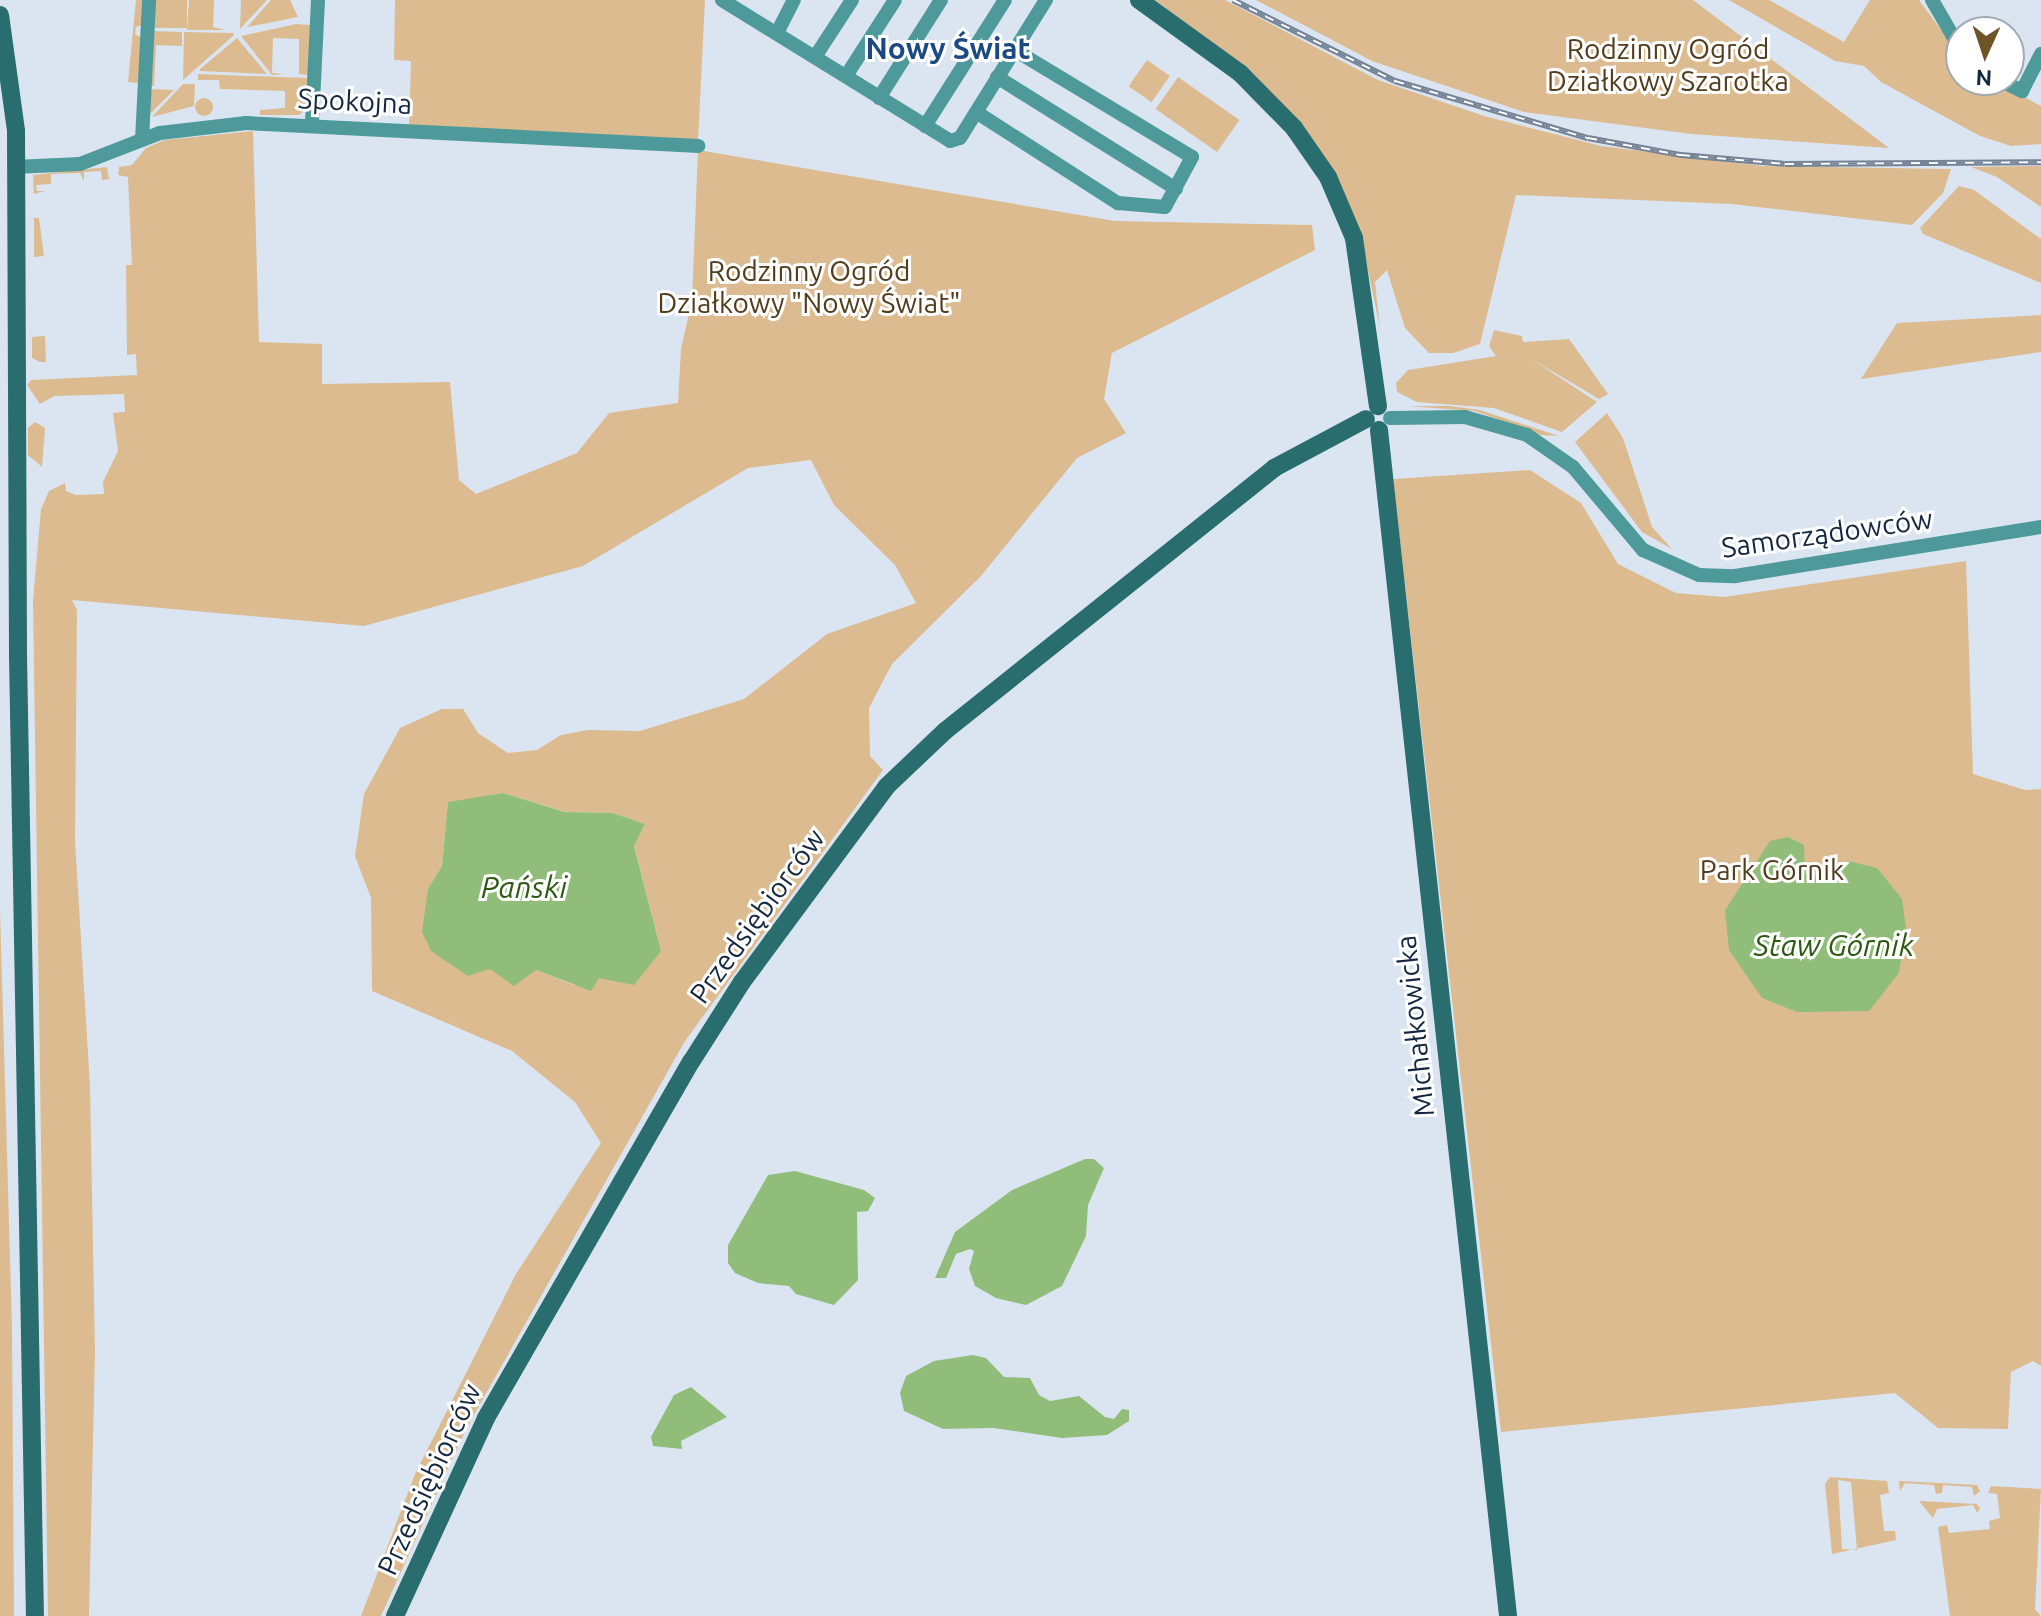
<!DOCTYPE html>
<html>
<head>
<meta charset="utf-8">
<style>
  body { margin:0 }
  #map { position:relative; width:2041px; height:1616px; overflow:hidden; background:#dbe5f2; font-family:Ubuntu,sans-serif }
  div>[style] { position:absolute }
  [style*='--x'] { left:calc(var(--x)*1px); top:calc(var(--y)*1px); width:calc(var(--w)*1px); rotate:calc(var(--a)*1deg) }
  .green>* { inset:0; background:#dbbb8f; transform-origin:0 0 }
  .round { border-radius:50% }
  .water>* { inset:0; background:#90be7a }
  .street>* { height:14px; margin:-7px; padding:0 7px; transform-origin:7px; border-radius:7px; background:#4e9a9a }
  .secondary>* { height:18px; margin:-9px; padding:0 9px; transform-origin:9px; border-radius:9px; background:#296d6e }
  .rail>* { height:6px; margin-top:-3px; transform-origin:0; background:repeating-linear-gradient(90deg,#fff 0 9px,#748296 0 18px); box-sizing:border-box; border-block:2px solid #748296 }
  span { translate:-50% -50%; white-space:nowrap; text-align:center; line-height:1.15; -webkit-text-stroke:6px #fff; paint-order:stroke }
  .park-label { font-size:28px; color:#513c1d }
  .street-label { font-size:28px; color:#142741 }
  .neighbourhood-label { font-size:30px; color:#1c4982; font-weight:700 }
  .water-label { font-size:30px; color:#2e5913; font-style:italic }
  .north { position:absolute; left:1945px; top:16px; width:80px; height:80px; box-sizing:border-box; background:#fff; border:2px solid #a1a9b3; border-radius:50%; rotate:183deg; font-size:22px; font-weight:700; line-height:32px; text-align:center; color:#142741 }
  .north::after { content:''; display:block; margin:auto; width:28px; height:36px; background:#705327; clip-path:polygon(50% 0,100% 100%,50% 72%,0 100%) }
</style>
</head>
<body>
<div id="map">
  <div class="green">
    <i style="clip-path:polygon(136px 0,145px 0,144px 24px,136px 27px,135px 34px,142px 38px,139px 83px,128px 82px)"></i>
    <i style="left:155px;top:0;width:32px;height:28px"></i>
    <i style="clip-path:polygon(189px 0,214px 0,213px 27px,225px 30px,187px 30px)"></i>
    <i style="clip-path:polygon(241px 0,267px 0,240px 29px)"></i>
    <i style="clip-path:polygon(271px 0,290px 0,298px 17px,247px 27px)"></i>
    <i style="clip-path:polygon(395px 0,705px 0,698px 141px,409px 125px,411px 61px,394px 60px)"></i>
    <i style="clip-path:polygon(1155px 0,1225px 0,1378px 80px,1484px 116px,1601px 146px,1763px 166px,1951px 169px,1943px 193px,1912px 225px,1732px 204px,1516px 195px,1480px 344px,1453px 353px,1429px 353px,1405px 328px,1387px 270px,1375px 282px,1380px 328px,1362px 241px,1297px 123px,1237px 61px)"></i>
    <i style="clip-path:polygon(1256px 0,1693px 0,1889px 148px,1691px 134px,1524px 112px,1372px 61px)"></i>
    <i style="clip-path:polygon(1729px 0,1769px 0,1844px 42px,1870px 0,1919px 0,1961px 57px,1961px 80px,1991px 80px,2041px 106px,2041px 144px,2011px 146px,1980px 136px,1881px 82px,1864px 66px,1835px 61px)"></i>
    <i style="clip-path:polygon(296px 24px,310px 25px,308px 75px,299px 74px,299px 39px,273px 38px,272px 73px,284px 74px,272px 75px,241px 36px)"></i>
    <i style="clip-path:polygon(152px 31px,182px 32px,182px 46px,156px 45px,154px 86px,148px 86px)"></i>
    <i style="clip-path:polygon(184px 32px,233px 33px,234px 35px,183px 80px)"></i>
    <i style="clip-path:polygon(237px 38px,267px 74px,200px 71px,200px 69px)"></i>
    <i style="left:1147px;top:60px;width:28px;height:32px;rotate:35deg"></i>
    <i style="clip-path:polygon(198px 74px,307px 78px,306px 109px,299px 115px,260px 115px,260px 110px,285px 108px,285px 91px,220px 89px,219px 80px,198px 80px)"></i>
    <i style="left:1178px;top:77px;width:75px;height:39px;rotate:35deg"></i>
    <i style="clip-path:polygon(183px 84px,195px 84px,194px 106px,152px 117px)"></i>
    <i style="clip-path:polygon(148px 89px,174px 90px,149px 115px)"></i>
    <i class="round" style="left:195px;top:98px;width:18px;height:18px"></i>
    <i style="clip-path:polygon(evenodd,253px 131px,259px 342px,322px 344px,322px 384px,450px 382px,459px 480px,476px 494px,577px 453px,609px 413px,678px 403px,681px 349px,692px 300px,698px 150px,1115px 221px,1312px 225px,1315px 250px,1112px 353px,1104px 399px,1126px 433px,1077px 458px,981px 576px,892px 664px,869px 708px,870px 756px,883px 770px,685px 1041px,466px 1429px,381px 1616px,361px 1616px,415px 1474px,516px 1274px,601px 1143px,575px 1102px,512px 1051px,372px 991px,371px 898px,355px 856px,364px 794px,400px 728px,442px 709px,463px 709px,478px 733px,508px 753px,537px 750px,561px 735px,588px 730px,640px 731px,744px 699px,827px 634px,916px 603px,895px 565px,834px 505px,811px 460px,748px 468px,583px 566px,364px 626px,72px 600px,77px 610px,75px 841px,90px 1086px,95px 1353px,89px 1616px,48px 1616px,33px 601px,41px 509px,49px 491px,65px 483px,66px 491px,76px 495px,104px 494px,103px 482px,118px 451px,113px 413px,125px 412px,124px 394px,54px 396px,40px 404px,27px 385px,31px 380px,137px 375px,136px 354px,127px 355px,126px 265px,132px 265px,128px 177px,118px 175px,119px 167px,132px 165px,146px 148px,165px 140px,253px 131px,503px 793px,566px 812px,613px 813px,645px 824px,634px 845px,661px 951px,574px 985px,536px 970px,490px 969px,428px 889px,442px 866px,448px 803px,503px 793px)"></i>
    <i style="clip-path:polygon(2041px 166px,2041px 207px,1997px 177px,1971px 167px)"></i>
    <i style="clip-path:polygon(107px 167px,109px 179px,102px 180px,101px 171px,84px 172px,84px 181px,80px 173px,51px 174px,51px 184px,36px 185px,37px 191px,45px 191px,34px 194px,33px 175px)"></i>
    <i style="clip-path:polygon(1959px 186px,1974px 190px,2041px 239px,2041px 283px,1923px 234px,1920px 228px)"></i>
    <i style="clip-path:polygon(34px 218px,39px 218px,44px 256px,34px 257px)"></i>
    <i style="clip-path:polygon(2041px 315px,2041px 352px,1861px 379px,1897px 323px)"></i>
    <i style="clip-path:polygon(1494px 330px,1522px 336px,1523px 342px,1569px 339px,1608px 394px,1599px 399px,1533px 360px,1597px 402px,1562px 432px,1494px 408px,1417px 402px,1397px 392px,1396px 383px,1408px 370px,1496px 356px,1489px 346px)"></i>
    <i style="clip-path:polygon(45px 336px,46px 362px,40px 362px,32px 358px,32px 337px)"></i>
    <i style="clip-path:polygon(1408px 406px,1450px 406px,1480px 410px,1559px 436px,1540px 435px,1475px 411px)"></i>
    <i style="clip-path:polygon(1607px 413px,1623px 438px,1652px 527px,1672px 549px,1642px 532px,1575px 442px)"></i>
    <i style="clip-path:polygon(35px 422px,45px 428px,42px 467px,28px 455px,28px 428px)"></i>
    <i style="clip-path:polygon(1530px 470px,1581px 503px,1618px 564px,1676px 593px,1724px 597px,1966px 561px,1973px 774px,2025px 790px,2041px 789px,2041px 1366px,2033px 1361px,2011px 1372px,2008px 1429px,1938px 1428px,1895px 1393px,1501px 1432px,1393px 479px)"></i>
    <i style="clip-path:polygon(0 909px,12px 1328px,14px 1616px,0 1616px)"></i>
    <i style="clip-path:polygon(evenodd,1830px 1477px,1887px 1481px,1889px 1493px,1880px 1495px,1884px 1531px,1895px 1531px,1896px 1540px,1832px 1554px,1825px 1484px,1830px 1477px,1838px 1480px,1851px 1482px,1857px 1550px,1842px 1549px,1838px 1480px)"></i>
    <i style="clip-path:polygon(1899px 1481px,1977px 1485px,1980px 1491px,1974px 1496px,1972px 1487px,1943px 1485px,1942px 1493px,1936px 1494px,1934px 1485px,1905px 1483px,1900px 1491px)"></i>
    <i style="clip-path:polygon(1991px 1486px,2041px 1489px,2035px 1609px,2041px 1616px,1950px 1616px,1938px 1527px,1947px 1525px,1949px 1533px,1990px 1529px,1989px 1521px,2000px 1518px,1997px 1494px,1988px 1493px)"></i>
    <i style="clip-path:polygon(1919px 1501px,1977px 1504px,1980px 1509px,1977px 1513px,1973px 1505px,1937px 1509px,1933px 1518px)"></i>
  </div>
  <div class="water">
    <i style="clip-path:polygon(503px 793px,565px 812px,613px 813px,645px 824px,634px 846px,661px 951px,634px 985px,599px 978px,591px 991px,536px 970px,514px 986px,490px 969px,468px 976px,431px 951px,422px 932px,428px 889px,442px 866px,448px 802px)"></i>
    <i style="clip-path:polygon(1788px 837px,1804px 845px,1805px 874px,1822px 877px,1848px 861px,1877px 868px,1902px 899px,1906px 928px,1899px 973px,1869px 1011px,1797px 1012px,1762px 998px,1729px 950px,1725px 910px,1770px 841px)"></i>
    <i style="clip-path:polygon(1085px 1159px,1094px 1159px,1104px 1168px,1088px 1205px,1086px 1236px,1062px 1286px,1026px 1305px,996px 1298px,975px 1286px,969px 1269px,974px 1251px,970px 1249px,956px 1254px,946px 1278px,935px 1278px,955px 1232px,1012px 1190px)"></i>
    <i style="clip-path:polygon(795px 1171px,864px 1190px,875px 1198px,868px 1211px,857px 1212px,858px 1280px,834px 1305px,796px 1294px,789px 1286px,758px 1283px,735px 1273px,728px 1263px,728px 1245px,768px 1175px)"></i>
    <i style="clip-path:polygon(973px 1355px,986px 1358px,1004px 1377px,1030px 1378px,1039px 1395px,1050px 1401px,1079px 1396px,1105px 1417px,1114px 1419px,1122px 1409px,1129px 1410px,1129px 1421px,1107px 1435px,1062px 1438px,993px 1428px,943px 1429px,904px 1411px,900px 1393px,906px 1376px,934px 1361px)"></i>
    <i style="clip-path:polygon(691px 1387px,727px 1417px,681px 1441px,682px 1449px,653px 1446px,651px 1437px,674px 1395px)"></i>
  </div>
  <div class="street">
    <i style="--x:722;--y:0;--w:268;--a:31.7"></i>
    <i style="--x:950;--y:141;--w:10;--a:-17"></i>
    <i style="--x:960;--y:138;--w:163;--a:-58.1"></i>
    <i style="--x:1932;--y:0;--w:58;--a:59.9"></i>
    <i style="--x:777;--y:33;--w:37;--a:-63"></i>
    <i style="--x:815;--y:57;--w:68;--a:-57"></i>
    <i style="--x:846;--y:76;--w:90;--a:-57.2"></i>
    <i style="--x:997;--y:77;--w:211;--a:32"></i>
    <i style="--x:2000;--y:80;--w:25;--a:27"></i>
    <i style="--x:2022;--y:91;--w:42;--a:-62.8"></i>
    <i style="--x:879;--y:98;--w:116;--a:-57.7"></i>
    <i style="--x:976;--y:112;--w:169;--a:32.7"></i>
    <i style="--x:1118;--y:203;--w:47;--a:4.9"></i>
    <i style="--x:1165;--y:207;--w:57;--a:-61.6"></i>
    <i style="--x:1192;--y:157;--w:209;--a:-148.9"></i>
    <i style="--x:312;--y:123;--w:123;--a:-87.2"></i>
    <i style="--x:925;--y:126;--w:149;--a:-57.6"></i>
    <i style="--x:142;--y:140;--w:140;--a:-87.1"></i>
    <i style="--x:15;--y:167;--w:65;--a:-2.6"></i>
    <i style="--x:80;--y:164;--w:86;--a:-21.2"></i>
    <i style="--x:160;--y:133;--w:87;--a:-6.6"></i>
    <i style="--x:246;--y:123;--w:453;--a:2.9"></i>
    <i style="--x:1390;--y:418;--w:75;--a:-0.8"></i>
    <i style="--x:1465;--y:417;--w:65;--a:16.2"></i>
    <i style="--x:1527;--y:435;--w:56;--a:34.8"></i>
    <i style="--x:1573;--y:467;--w:109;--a:49.9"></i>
    <i style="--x:1643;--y:550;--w:61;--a:24.1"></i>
    <i style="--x:1699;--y:575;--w:36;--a:2"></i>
    <i style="--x:1735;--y:576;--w:310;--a:-9.1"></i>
  </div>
  <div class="secondary">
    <i style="--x:1139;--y:0;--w:125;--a:35.9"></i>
    <i style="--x:1240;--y:73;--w:77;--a:45.5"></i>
    <i style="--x:1294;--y:128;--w:60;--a:55.2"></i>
    <i style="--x:1328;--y:177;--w:66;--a:66.9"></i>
    <i style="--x:1354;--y:238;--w:170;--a:81.9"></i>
    <i style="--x:0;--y:15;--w:117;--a:82.1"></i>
    <i style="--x:16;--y:131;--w:524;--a:89.78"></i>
    <i style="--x:18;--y:655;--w:961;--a:88.99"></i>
    <i style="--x:1379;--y:430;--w:1193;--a:83.79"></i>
    <i style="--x:395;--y:1616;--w:218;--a:-65.3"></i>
    <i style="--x:486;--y:1418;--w:411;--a:-60.1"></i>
    <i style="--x:691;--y:1062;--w:95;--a:-57.5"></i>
    <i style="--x:742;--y:982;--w:244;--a:-53.5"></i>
    <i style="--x:887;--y:786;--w:80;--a:-43.5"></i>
    <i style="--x:945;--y:731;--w:421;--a:-38.6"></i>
    <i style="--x:1274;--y:468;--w:104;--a:-28"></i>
  </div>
  <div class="rail">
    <i style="--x:1233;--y:0;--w:181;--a:26.6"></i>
    <i style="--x:1395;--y:81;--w:201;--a:16.5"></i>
    <i style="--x:1588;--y:138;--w:95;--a:10.4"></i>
    <i style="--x:1681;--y:155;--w:104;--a:4.9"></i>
    <i style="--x:1785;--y:164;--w:256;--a:-0.4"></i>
  </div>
  <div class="park-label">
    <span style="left:1668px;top:65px">Rodzinny Ogród<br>Działkowy Szarotka</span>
    <span style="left:809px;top:287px">Rodzinny Ogród<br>Działkowy "Nowy Świat"</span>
    <span style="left:1772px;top:870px">Park Górnik</span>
  </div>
  <div class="street-label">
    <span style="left:355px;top:101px;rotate:3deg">Spokojna</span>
    <span style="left:1827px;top:533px;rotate:-8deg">Samorządowców</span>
    <span style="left:757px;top:916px;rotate:-54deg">Przedsiębiorców</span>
    <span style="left:1415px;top:1026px;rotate:-96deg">Michałkowicka</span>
    <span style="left:429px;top:1479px;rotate:-65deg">Przedsiębiorców</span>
  </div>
  <div class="neighbourhood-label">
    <span style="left:948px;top:48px">Nowy Świat</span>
  </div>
  <div class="water-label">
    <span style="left:524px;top:887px">Pański</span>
    <span style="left:1834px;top:945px">Staw Górnik</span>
  </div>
  <div class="north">N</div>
</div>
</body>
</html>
